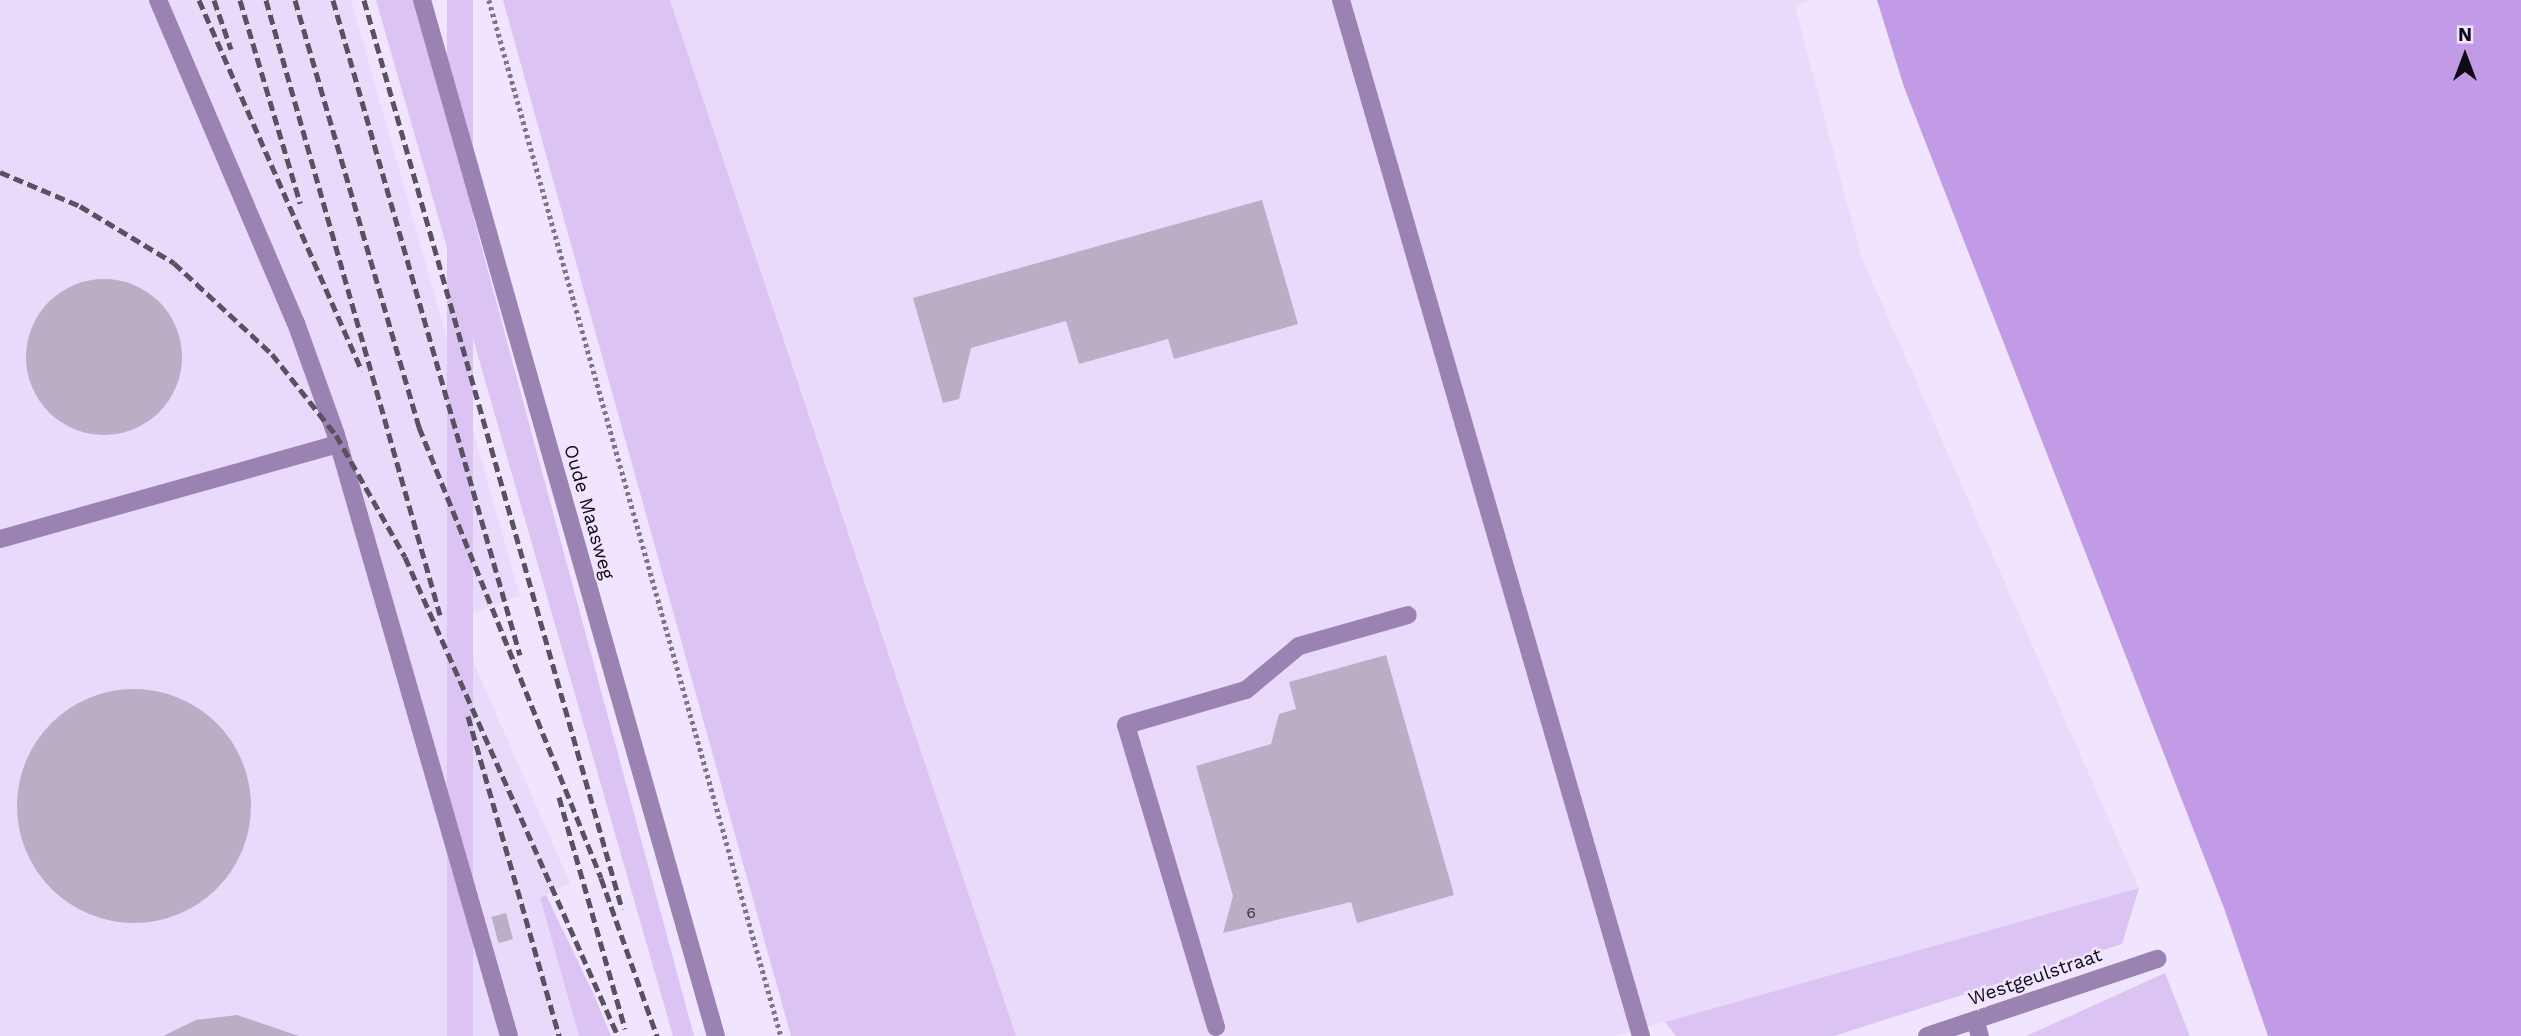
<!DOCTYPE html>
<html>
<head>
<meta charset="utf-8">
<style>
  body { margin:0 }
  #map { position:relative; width:2521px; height:1036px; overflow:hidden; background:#f0e4fe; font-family:"Work Sans",sans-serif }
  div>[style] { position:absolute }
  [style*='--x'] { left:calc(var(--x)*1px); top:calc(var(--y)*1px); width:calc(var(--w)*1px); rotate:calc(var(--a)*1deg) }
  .built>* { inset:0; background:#e9d9fb }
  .green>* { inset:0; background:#dbc4f4; transform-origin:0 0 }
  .water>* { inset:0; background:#c19be6 }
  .building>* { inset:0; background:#baaec7; transform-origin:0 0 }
  .round { border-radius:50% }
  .path>* { height:4.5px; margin-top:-2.25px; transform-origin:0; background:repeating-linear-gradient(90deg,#7e7687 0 3.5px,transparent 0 7px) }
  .service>* { height:18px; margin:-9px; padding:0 9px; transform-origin:9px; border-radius:9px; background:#9a82b3 }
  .minor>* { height:18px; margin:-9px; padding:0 9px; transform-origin:9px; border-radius:9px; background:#9a82b3 }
  .rail>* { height:5px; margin-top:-2.5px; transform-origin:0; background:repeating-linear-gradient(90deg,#585260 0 10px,transparent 0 15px) }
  span { translate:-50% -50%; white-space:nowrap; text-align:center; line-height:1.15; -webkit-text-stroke:5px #f0e4fe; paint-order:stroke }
  .number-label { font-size:16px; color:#3a3441 }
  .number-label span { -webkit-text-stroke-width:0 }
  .street-label { font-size:19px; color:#0f0b14 }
  .north { position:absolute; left:2430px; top:21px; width:70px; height:70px; -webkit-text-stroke:5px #f0e4fe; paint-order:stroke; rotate:0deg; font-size:19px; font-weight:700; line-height:28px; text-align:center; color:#0f0b14 }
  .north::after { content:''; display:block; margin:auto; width:24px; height:32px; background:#0f0b14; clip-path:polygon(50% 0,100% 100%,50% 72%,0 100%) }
</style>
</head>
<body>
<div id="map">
  <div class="built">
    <i style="clip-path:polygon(0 0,351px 0,520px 596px,460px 617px,476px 668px,570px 883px,540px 898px,579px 1036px,0 1036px)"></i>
    <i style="clip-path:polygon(670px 0,1811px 0,1795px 6px,1861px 256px,2139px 888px,1615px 1036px,1016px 1036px)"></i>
  </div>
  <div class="green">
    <i style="clip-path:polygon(376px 0,415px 0,694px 1036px,673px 1036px)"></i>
    <i style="left:447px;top:0;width:26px;height:1077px"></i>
    <i style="clip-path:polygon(503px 0,670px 0,1016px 1036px,791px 1036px)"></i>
    <i style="clip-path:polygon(2139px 888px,2122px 944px,1834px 1036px,1676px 1036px,1665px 1022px)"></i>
    <i style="clip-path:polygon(546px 895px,594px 995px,611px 1036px,579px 1036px,540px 898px)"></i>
    <i style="clip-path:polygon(2165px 973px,2190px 1036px,2026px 1036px)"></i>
  </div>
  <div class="water">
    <i style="clip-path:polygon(1877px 0,2521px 0,2521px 1036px,2268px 1036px,2224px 908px,1904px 87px)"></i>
  </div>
  <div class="building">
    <i style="clip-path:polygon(1262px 200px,1298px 324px,1174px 359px,1168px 339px,1079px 364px,1066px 321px,971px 348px,959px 399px,943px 403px,913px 298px)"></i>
    <i class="round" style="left:26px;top:279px;width:156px;height:156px"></i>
    <i style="clip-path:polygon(1386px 655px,1454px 895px,1357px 923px,1351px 902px,1223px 933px,1233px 896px,1196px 766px,1271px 744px,1279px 714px,1296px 709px,1289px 682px)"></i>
    <i class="round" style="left:17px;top:689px;width:234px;height:234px"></i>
    <i style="left:506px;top:913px;width:27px;height:15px;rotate:75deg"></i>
    <i style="clip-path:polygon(237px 1015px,299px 1036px,163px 1036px,196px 1020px)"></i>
  </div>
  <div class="path">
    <i style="--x:489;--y:0;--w:1076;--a:74.26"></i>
  </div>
  <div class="service">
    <i style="--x:158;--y:0;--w:351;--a:66.9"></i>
    <i style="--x:296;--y:323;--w:119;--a:70.3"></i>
    <i style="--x:336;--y:435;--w:625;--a:73.94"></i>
    <i style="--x:1341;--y:0;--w:1079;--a:73.85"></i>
    <i style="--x:0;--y:539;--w:352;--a:-15.7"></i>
    <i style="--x:1975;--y:1020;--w:17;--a:73"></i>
    <i style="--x:1216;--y:1027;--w:315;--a:-106.6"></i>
    <i style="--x:1126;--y:725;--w:125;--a:-16.3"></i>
    <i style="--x:1246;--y:690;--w:69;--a:-39.7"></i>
    <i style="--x:1299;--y:646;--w:113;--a:-15.9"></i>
  </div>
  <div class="minor">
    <i style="--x:422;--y:0;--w:1077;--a:74.16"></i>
    <i style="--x:1927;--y:1036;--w:243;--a:-18.5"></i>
  </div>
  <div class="rail">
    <i style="--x:199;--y:0;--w:405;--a:66.3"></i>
    <i style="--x:214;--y:0;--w:52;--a:70.9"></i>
    <i style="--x:240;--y:0;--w:212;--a:73.5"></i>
    <i style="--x:266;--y:0;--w:639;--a:74.2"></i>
    <i style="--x:295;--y:0;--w:445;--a:73.8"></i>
    <i style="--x:419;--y:427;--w:486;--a:68"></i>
    <i style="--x:601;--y:878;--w:168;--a:70.5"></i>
    <i style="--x:333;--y:0;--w:681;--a:74.07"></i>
    <i style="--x:364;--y:0;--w:945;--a:74.15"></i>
    <i style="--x:0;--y:172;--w:87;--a:23"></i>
    <i style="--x:80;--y:206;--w:110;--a:31.2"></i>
    <i style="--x:174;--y:263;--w:134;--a:42.9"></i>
    <i style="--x:272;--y:354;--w:103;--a:51.7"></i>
    <i style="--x:336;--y:435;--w:140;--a:60.5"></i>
    <i style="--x:405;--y:557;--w:524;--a:66.03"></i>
    <i style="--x:468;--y:716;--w:333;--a:74.1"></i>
    <i style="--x:559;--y:797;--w:241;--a:74.1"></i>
  </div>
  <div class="number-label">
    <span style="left:1251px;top:913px">6</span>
  </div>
  <div class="street-label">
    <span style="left:589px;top:512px;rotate:74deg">Oude Maasweg</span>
    <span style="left:2035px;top:977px;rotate:-19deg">Westgeulstraat</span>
  </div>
  <div class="north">N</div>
</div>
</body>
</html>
